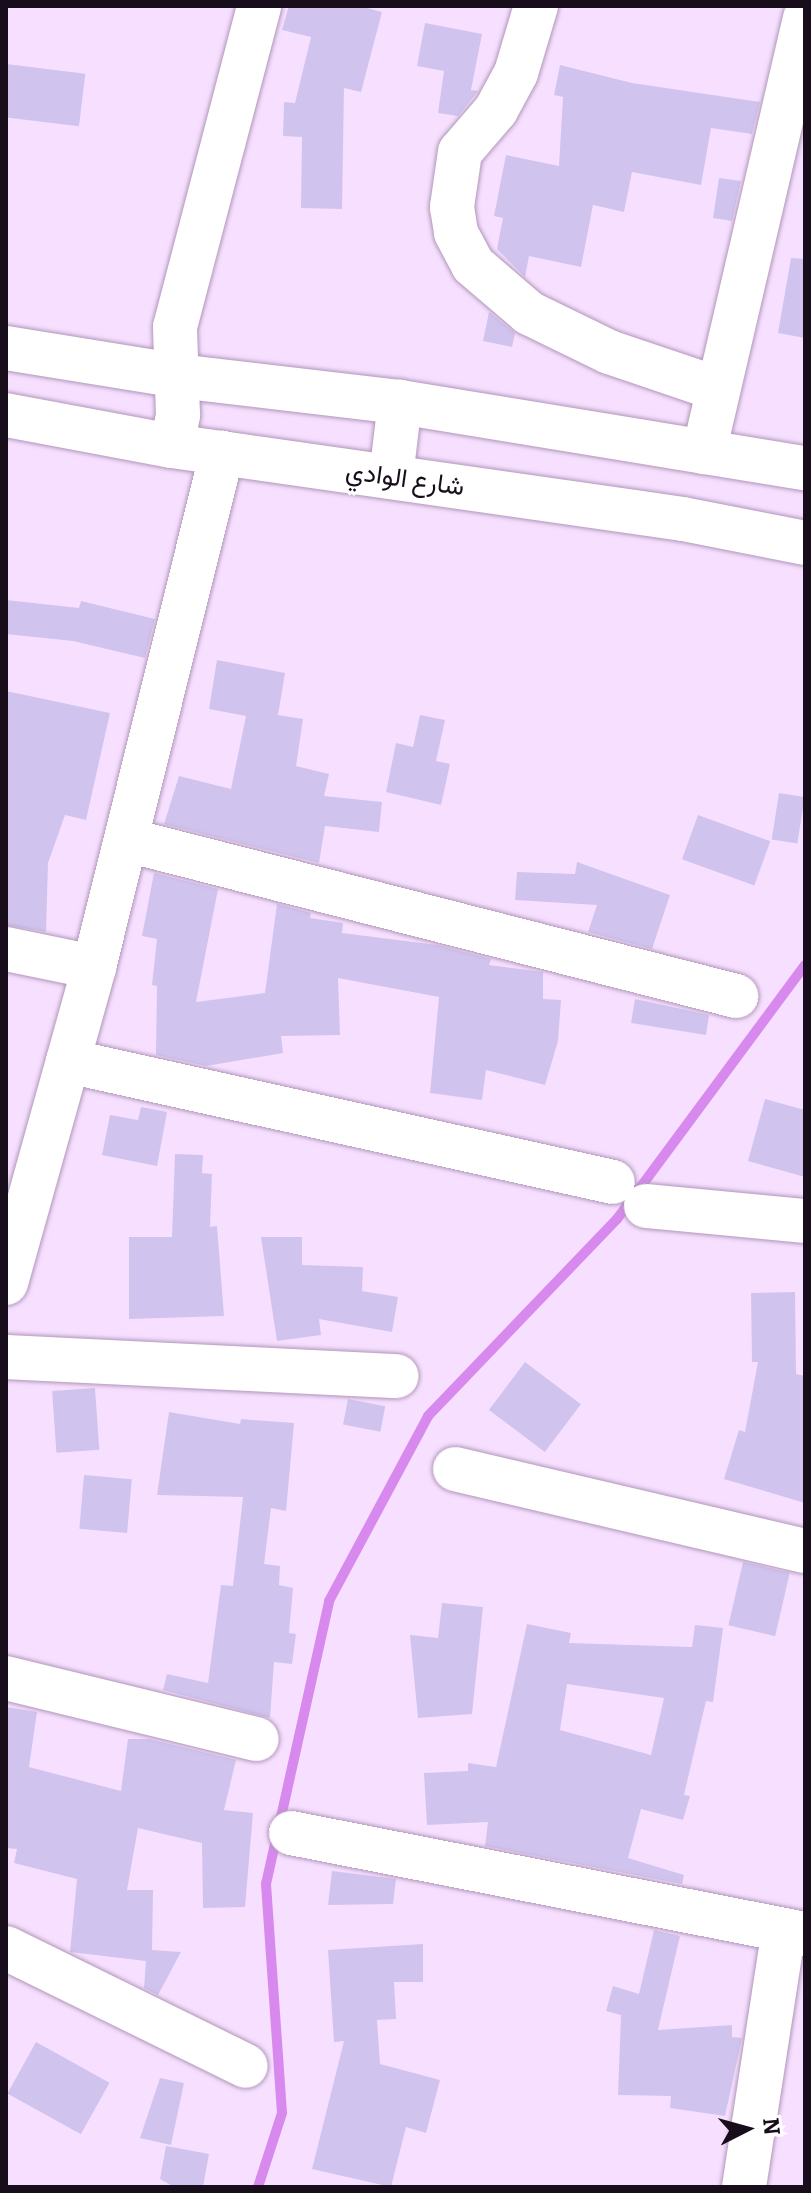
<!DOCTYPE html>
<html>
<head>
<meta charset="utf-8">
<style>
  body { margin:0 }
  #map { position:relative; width:811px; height:2193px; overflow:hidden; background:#f7e0ff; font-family:Bitter,Vazirmatn,serif }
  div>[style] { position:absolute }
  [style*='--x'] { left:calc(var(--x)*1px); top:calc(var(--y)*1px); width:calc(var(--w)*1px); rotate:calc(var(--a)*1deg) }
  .stream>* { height:10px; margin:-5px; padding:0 5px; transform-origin:5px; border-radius:5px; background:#d889ee }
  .building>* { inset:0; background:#d0c4ee; transform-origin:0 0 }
  .roads { filter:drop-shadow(0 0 2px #b196ba) drop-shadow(0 0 2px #b196ba) }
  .minor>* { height:44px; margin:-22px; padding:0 22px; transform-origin:22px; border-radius:22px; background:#fff }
  .major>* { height:44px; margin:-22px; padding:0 22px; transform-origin:22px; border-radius:22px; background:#fff }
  span { translate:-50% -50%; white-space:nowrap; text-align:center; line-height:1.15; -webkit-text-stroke:6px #fff; paint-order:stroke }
  .street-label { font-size:26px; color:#180d1a }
  .frame { position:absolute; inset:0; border:8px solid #180d1a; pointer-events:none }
  .north { position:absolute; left:707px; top:2089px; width:80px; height:80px; -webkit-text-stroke:6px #fff; paint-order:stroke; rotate:84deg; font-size:22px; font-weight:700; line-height:32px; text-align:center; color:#180d1a }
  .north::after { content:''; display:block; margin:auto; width:28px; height:36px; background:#180d1a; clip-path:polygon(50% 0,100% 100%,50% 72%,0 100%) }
</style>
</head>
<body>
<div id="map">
  <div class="stream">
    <i style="--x:258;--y:2187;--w:78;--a:-72"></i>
    <i style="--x:282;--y:2113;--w:230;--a:-94"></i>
    <i style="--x:266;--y:1884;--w:290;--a:-77.4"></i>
    <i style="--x:329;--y:1601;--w:210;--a:-61.8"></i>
    <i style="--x:428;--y:1416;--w:273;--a:-46.2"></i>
    <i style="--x:617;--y:1219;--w:316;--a:-53.5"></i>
  </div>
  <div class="building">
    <i style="clip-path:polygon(289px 6px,360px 6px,382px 12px,361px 92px,344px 88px,342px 209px,301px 208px,302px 137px,283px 136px,284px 102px,295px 103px,311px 37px,282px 30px)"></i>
    <i style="clip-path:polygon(425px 23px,482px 34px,471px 90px,478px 91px,458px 116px,438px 113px,444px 71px,417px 66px)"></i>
    <i style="left:6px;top:64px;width:80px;height:53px;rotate:7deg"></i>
    <i style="clip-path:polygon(560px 65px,632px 83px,760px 102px,752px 134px,711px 128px,701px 185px,632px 172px,624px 212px,593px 205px,581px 267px,529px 256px,525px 277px,497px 249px,503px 218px,494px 216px,506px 155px,559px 166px,563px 97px,554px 95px)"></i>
    <i style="clip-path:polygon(719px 178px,741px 181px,732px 221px,713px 218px)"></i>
    <i style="clip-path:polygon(791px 258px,805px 259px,805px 338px,778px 333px)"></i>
    <i style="clip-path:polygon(489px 312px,515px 333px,512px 347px,483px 341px)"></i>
    <i style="clip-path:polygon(6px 600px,79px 608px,81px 601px,155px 619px,145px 658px,73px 641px,6px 634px)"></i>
    <i style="clip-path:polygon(217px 660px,285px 673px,278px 715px,303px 719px,296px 766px,329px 774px,324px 796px,382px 802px,379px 832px,325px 826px,319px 863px,164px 824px,179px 776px,231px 789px,246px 716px,209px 709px)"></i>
    <i style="clip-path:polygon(6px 691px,110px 713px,86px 820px,65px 815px,48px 863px,46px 932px,6px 925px)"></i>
    <i style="clip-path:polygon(420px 715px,445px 720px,436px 761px,450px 764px,441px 805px,386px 792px,396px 743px,413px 747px)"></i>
    <i style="left:779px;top:793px;width:26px;height:47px;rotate:9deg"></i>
    <i style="left:698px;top:815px;width:77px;height:47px;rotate:20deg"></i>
    <i style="clip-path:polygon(577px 862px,670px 895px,652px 949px,588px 932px,597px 905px,515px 900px,517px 872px,575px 874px)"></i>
    <i style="clip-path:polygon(154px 873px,218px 889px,196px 1002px,265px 993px,277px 904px,311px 913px,310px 918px,343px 923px,342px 933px,437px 945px,491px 959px,489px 965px,543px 972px,543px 999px,561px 1000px,558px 1041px,545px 1085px,486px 1070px,482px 1100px,430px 1093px,439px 997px,338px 978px,340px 1035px,281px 1036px,283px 1053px,206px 1066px,156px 1055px,157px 986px,152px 985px,157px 939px,142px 936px)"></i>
    <i style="clip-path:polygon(635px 999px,709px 1015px,706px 1035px,631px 1023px)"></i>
    <i style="clip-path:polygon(765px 1099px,805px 1110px,805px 1177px,748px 1161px)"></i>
    <i style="clip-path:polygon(141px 1107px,167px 1112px,157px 1166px,102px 1155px,110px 1115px,138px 1120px)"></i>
    <i style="clip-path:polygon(175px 1154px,203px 1155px,202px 1173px,212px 1174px,210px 1227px,217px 1226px,224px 1316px,129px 1319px,129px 1237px,172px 1237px)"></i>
    <i style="clip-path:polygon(261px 1237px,302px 1237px,302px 1265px,363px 1267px,362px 1291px,398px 1297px,392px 1332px,319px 1319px,321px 1335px,277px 1341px)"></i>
    <i style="clip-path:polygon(795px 1292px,796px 1374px,805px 1376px,805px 1503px,724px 1479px,739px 1430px,745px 1432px,758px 1362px,752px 1362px,751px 1293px)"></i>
    <i style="left:525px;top:1362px;width:70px;height:60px;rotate:37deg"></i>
    <i style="left:95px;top:1388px;width:62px;height:43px;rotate:86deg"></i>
    <i style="left:348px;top:1399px;width:38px;height:26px;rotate:11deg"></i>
    <i style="clip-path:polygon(169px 1412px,240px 1424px,241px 1419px,294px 1423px,286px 1511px,271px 1508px,264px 1564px,280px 1566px,279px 1585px,293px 1588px,289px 1633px,296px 1634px,292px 1664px,274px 1662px,270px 1718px,163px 1690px,167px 1674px,208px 1683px,221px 1585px,233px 1586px,243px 1497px,157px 1495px)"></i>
    <i style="left:84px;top:1475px;width:48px;height:54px;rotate:5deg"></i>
    <i style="left:743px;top:1562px;width:48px;height:65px;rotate:13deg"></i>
    <i style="clip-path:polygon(442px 1603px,483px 1607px,472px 1714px,418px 1718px,410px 1635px,438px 1638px)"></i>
    <i style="clip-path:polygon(evenodd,527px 1624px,571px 1633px,569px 1643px,692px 1647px,695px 1625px,723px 1628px,713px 1702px,706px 1701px,684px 1795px,690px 1796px,683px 1820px,641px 1809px,628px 1858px,684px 1875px,682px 1884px,485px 1846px,488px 1822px,427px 1825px,424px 1773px,468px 1771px,468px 1763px,496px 1767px,527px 1624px,567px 1684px,664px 1698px,651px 1755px,560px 1730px,567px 1684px)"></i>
    <i style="clip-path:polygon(6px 1707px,37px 1712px,29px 1767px,121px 1791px,128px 1739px,149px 1739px,236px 1760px,224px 1810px,253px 1813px,245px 1907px,203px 1908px,202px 1843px,138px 1828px,127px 1890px,153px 1890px,152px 1950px,181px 1952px,158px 1995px,144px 1988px,146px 1961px,70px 1952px,77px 1879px,14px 1863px,17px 1849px,6px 1848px)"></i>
    <i style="clip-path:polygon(332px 1871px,396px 1879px,393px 1904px,328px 1905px)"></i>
    <i style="clip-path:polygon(654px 1930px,680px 1936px,658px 2030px,732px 2025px,732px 2037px,742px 2038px,725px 2116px,670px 2108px,671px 2096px,618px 2095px,621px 2015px,606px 2011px,613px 1986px,639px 1994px)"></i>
    <i style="clip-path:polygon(423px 1944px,423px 1982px,394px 1982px,396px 2019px,377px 2020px,380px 2064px,440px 2080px,426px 2133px,406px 2127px,391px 2187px,312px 2169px,344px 2041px,334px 2042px,328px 1950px)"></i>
    <i style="left:36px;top:2042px;width:84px;height:59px;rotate:29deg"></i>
    <i style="clip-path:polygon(160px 2078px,184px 2083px,171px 2145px,140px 2138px)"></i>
    <i style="clip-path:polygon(166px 2146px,209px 2154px,203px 2187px,174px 2187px,160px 2179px)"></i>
  </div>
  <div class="roads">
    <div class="minor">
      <i style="--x:536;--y:6;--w:70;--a:106.6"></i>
      <i style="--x:516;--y:73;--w:42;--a:118.4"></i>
      <i style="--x:496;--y:110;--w:55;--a:130.6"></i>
      <i style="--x:460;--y:152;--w:56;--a:98.3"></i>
      <i style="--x:452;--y:207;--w:26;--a:81"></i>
      <i style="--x:456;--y:233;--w:36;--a:62"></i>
      <i style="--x:473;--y:265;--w:74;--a:40.6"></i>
      <i style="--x:529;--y:313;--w:89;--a:26"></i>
      <i style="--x:609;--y:352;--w:115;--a:18.7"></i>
      <i style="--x:172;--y:446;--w:32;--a:-79"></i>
      <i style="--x:178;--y:415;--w:88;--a:-92"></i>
      <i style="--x:175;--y:327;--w:332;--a:-75.3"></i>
      <i style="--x:704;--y:452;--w:446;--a:-76.9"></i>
      <i style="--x:127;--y:840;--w:629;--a:14.37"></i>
      <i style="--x:6;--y:949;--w:90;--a:11.6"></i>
      <i style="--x:68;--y:1061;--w:558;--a:12.52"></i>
      <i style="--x:646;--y:1206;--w:160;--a:5.4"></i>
      <i style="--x:6;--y:1283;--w:328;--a:-74.4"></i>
      <i style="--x:94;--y:967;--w:530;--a:-76.02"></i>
      <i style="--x:6;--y:1357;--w:391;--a:2.8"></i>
      <i style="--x:455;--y:1469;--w:359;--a:13.2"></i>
      <i style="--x:6;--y:1678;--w:258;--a:13.7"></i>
      <i style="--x:291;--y:1833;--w:524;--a:11.12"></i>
      <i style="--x:6;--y:1948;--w:267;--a:26.2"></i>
      <i style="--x:744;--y:2187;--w:260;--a:-81.2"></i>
    </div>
    <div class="major">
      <i style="--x:6;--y:348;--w:174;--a:9.2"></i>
      <i style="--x:178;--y:376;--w:224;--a:6.7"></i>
      <i style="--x:400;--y:402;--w:410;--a:9.3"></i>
      <i style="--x:6;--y:415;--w:169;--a:10.6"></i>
      <i style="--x:172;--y:446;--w:516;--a:8.13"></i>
      <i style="--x:683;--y:519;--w:124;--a:11.1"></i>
      <i style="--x:391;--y:477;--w:76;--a:-83.2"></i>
    </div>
  </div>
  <div class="street-label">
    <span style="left:405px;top:479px;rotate:8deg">شارع الوادي</span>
  </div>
  <div class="frame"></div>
  <div class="north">N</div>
</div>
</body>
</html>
